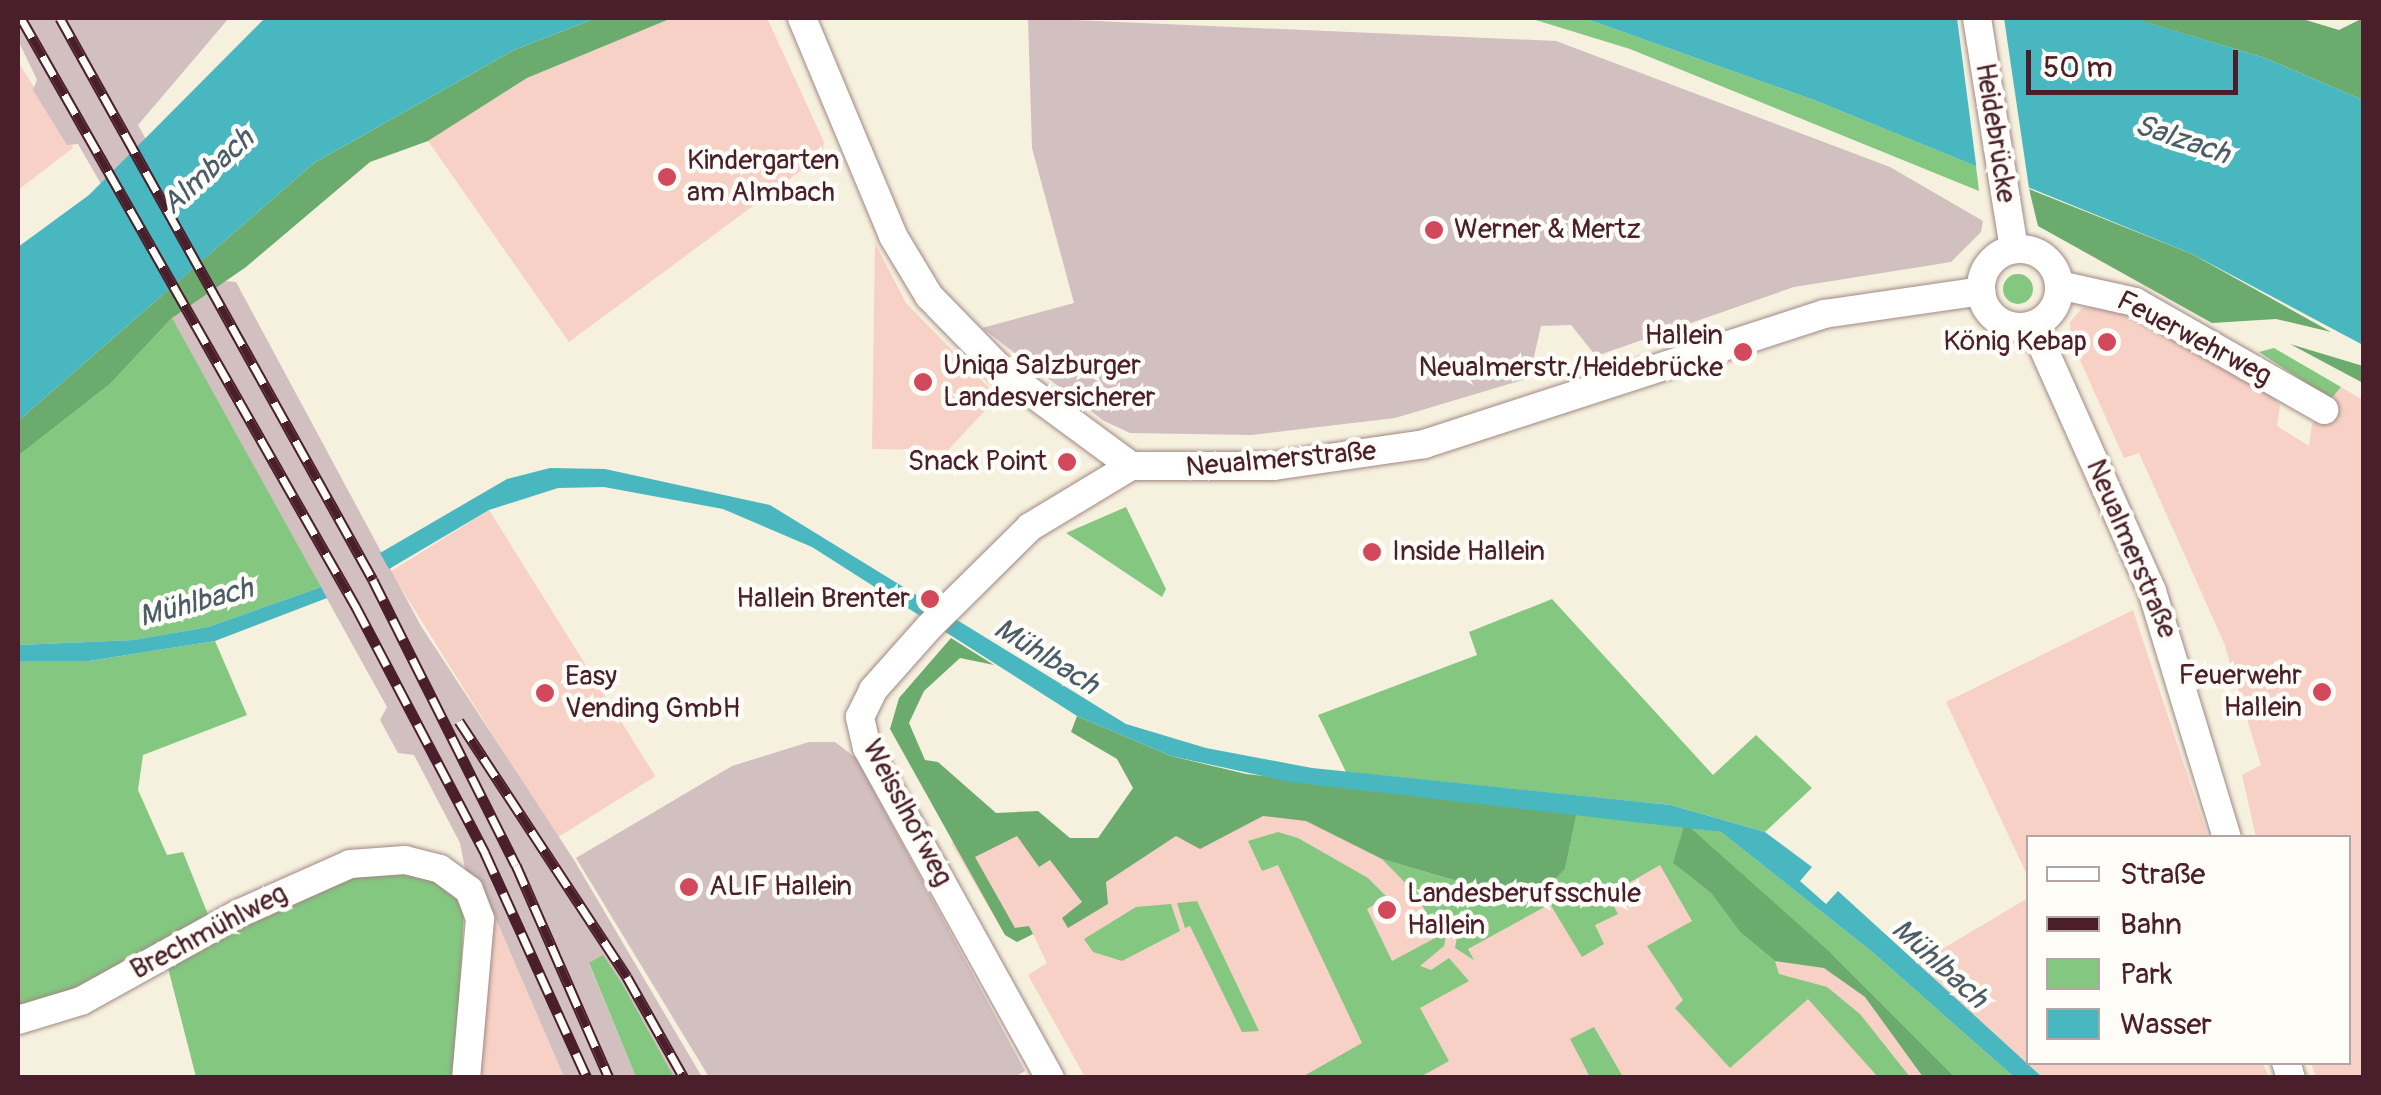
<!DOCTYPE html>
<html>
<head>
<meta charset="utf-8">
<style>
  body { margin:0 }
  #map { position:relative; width:2381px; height:1095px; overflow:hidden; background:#f6f0de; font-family:Pangolin,sans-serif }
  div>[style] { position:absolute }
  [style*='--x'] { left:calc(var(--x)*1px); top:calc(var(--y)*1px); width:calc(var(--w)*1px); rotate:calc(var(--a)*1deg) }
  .built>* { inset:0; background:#f7d1c6; transform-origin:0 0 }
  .industrial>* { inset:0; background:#d2bfbf }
  .green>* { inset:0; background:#84c780 }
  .round { border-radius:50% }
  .forest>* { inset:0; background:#6bac6e }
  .water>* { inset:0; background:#48b7c0 }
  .pier>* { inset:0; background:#f6f0de }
  .roads { filter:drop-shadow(0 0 2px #a08884) drop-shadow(0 0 2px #a08884) }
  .minor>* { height:28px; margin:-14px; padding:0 14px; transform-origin:14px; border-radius:14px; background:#fff }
  .minor>.ring { margin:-14px; padding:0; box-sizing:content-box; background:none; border:28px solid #fff; border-radius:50% }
  .rail>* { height:11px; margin-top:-5.5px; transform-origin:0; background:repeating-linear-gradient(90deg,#fdfcf7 0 22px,#4a1f2b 0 44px); box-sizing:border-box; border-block:2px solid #4a1f2b }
  .dots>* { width:28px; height:28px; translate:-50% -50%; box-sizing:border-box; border:5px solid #fdfcf7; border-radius:50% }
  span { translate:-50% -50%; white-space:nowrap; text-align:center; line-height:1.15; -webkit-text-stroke:9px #fdfcf7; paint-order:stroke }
  .street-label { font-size:28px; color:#4a1f2b }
  .poi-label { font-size:28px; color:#4a1f2b }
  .left { translate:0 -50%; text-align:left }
  .right { translate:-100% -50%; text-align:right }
  .water-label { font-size:30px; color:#495c67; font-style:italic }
  .frame { position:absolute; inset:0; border:20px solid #4a1f2b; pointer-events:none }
  .legend { position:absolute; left:2026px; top:835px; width:325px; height:230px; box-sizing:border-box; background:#fdfcf7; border:2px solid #b5a4a5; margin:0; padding:12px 18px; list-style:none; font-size:30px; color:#4a1f2b }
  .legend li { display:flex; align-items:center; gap:20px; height:50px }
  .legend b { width:50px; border:2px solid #b5a4a5 }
  .scale { position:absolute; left:2026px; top:50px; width:212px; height:45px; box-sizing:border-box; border:5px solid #4a1f2b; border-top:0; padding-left:12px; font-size:30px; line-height:35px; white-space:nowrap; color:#4a1f2b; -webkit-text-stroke:8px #fdfcf7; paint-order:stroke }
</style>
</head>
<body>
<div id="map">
  <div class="built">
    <i style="clip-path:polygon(672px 18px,767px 18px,824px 142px,822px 155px,569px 342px,428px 141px,527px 78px)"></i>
    <i style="clip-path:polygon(18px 62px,73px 148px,18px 190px)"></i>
    <i style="clip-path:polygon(875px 243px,906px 303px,998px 397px,948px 450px,872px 449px)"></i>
    <i style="clip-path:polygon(2083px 307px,2118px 308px,2269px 393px,2280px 405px,2277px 426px,2309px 446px,2312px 424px,2341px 387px,2363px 400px,2363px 1077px,2316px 1077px,2311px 1063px,2348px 1062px,2348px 838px,2256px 837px,2242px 775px,2261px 765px,2224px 643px,2139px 453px,2124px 458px,2070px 338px,2070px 322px)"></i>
    <i style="left:489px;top:510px;width:314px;height:116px;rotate:58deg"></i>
    <i style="clip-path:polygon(2133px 610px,2208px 837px,2028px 838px,2028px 877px,1946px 702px)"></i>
    <i style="clip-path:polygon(1246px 774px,1685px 823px,1955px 1077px,1085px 1077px,1028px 975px,1047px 963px,1033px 934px,1017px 942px,1005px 935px,951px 843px,1020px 811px,1079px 886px)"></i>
    <i style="clip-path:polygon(2028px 898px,2028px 1062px,2263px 1063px,2269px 1077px,2042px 1077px,1917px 964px)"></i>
    <i style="clip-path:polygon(495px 917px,564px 1077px,479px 1077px)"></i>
  </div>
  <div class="industrial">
    <i style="clip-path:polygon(18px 18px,229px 18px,138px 125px,225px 281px,236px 282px,421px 626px,574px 860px,702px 1077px,674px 1077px,623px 985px,589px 964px,636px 1077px,564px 1077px,495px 917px,465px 869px,460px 843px,414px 755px,398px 753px,380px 720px,387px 707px,172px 319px,174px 311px,78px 144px,67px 145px,33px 90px,37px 80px,18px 40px)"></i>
    <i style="clip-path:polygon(1028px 18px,1556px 41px,1890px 167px,1983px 221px,1981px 232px,1951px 262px,1794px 287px,1596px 356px,1571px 325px,1541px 326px,1529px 378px,1395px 418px,1252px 435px,1130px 433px,1104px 421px,982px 328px,1074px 303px,1032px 148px)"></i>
    <i style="clip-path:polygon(809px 742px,835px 742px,856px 758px,1025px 1071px,1013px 1078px,709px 1077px,576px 858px,732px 766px)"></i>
  </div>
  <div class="green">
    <i style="clip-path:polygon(1529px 18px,1584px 18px,1814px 100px,1976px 166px,1979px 191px,1630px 49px)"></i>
    <i class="round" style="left:2003px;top:274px;width:30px;height:30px"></i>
    <i style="clip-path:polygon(172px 318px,321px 587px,208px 627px,135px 640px,18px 645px,18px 456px,110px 384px)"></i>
    <i style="clip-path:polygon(2274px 348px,2341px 387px,2331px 399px,2259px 352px)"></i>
    <i style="clip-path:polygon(1126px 507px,1166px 589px,1162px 597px,1066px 533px)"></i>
    <i style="clip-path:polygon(1552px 599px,1713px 775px,1756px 735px,1812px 788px,1765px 832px,1671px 805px,1346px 772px,1318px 715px,1477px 655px,1469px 632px)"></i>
    <i style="clip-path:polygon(215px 641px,247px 715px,143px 755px,138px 790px,167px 855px,183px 852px,211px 922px,134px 965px,18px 1012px,18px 661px,89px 661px)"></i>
    <i style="clip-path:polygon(1577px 812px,1721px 832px,1871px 951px,2014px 1077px,1955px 1077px,1832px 954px,1673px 863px,1711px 893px,1740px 932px,1775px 961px,1779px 974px,1827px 987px,1860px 1014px,1910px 1077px,1878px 1077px,1808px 999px,1730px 1068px,1675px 1008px,1683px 1000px,1647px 946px,1692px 921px,1660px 865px,1608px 895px,1618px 914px,1595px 925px,1604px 944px,1582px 957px,1550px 904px,1468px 949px,1474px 960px,1455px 948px,1458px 932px,1448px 924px,1444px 946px,1420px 966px,1431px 970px,1449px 958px,1469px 981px,1420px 1008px,1449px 1061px,1420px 1077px,1302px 1077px,1362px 1043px,1278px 865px,1262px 871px,1248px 841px,1278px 832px,1298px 838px,1368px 878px,1387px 897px,1367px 909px,1392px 961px,1439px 936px,1416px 894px,1382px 859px,1478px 887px,1565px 869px)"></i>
    <i style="clip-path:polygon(403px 869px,441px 876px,464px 909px,456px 1077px,196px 1077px,167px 964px,231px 925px,354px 874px)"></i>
    <i style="clip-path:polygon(1197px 901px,1259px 1031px,1242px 1032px,1190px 926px,1185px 928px,1177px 903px)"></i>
    <i style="clip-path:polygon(1171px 904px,1180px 931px,1122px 961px,1093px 952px,1084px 939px,1136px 907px)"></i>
    <i style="clip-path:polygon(603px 955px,623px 985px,674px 1077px,636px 1077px,589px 963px)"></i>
    <i style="clip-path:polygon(1594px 1027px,1623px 1077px,1590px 1077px,1570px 1039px)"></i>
  </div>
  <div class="forest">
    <i style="clip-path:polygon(596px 18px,672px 18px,527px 78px,428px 141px,370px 162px,246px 267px,172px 318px,110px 384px,18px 456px,18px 421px,314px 163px,514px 50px)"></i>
    <i style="clip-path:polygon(2131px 18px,2299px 18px,2339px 30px,2363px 18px,2363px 100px,2265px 58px)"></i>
    <i style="clip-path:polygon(2029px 189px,2192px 254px,2331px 332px,2276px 319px,2212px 323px,2038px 226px)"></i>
    <i style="clip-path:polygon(2290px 344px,2363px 366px,2363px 383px)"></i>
    <i style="clip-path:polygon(951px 638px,994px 665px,960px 658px,924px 691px,909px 723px,925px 760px,938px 762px,996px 813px,1038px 811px,1070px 838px,1098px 838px,1133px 788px,1117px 759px,1071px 732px,1077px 716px,1171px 756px,1246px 774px,1577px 812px,1565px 869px,1547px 887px,1478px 887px,1382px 859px,1306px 821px,1263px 816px,1200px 849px,1176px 836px,1106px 882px,1108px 904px,1068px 928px,1062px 918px,1082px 902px,1050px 860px,1039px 867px,1017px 836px,975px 857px,1015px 928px,1029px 926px,1033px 934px,1017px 942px,1005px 935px,890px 729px,899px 698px)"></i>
    <i style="clip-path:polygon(1685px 823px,1832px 954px,1955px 1077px,1923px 1077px,1865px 997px,1824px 968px,1775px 961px,1740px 932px,1711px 893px,1673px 863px)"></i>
  </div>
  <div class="water">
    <i style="clip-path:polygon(265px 18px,596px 18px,514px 50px,314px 163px,18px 421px,18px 247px,89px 195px)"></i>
    <i style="clip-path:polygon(1584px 18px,2132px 18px,2265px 58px,2363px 100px,2363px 345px,2192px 254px,1814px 100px)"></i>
    <i style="clip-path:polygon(550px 468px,605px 469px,770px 505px,1126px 724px,1206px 748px,1312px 768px,1671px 805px,1765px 832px,1812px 867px,1800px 881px,1826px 904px,1838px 891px,2042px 1077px,2014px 1077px,1871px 951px,1721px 832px,1290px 782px,1171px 756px,1077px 716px,812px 547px,723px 509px,604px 487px,558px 488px,489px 510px,389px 569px,380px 553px,507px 479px)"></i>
    <i style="clip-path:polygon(321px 587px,327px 598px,215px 641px,89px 661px,18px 661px,18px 645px,134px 640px,208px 627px)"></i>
  </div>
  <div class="pier">
    <i style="clip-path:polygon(1957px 18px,2004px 18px,2030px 195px,1977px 172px)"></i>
  </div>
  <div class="roads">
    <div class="minor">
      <i style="--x:802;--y:18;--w:236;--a:67.3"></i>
      <i style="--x:893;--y:236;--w:70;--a:59"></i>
      <i style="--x:929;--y:296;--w:103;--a:45.8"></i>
      <i style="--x:1001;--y:370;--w:162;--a:36.4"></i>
      <i style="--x:1131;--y:466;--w:143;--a:0"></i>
      <i style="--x:1274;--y:466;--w:152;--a:-8.3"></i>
      <i style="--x:1424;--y:444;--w:421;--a:-18"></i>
      <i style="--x:1824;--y:314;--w:159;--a:-8.3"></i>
      <i style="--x:1977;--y:18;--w:234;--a:80.9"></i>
      <i class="ring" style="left:1981px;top:249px;width:50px;height:50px"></i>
      <i style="--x:2059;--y:285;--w:78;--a:12.6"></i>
      <i style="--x:2135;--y:302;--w:218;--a:29.7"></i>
      <i style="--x:2033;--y:325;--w:291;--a:65.9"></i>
      <i style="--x:2152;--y:591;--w:258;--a:73.1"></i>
      <i style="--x:18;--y:1020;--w:66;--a:-16.8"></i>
      <i style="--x:81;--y:1001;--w:182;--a:-29"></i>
      <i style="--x:240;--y:913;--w:120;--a:-24"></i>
      <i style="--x:350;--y:864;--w:55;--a:-4.2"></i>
      <i style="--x:405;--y:860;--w:36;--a:14"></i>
      <i style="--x:440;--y:869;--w:36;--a:36"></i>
      <i style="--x:469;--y:890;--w:31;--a:69"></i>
      <i style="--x:480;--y:919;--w:160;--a:95"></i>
      <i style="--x:2286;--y:1062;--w:17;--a:73"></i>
      <i style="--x:1050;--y:1078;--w:377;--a:-119"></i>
      <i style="--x:867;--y:748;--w:32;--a:-103"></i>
      <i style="--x:860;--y:717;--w:30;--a:-64"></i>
      <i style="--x:873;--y:690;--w:84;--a:-48.4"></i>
      <i style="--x:929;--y:627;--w:142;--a:-44.7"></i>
      <i style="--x:1030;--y:527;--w:118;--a:-31.1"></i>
    </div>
  </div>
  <div class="rail">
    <i style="--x:21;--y:18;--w:678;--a:60.37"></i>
    <i style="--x:356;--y:607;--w:278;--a:62.3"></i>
    <i style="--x:485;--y:853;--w:247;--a:65.6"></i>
    <i style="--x:60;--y:18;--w:643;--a:60.88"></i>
    <i style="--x:373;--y:580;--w:319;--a:63.4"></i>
    <i style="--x:516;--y:865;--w:232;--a:66.4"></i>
    <i style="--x:459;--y:721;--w:306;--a:56.7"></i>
    <i style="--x:627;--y:977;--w:116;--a:60.6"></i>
  </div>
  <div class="dots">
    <i style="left:667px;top:177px;background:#d1495b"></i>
    <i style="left:1434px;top:230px;background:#d1495b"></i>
    <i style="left:2107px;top:342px;background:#d1495b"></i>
    <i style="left:1743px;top:352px;background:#d1495b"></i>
    <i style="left:923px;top:382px;background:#d1495b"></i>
    <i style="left:1067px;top:462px;background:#d1495b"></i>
    <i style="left:1372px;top:552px;background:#d1495b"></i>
    <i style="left:930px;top:599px;background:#d1495b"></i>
    <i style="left:2322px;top:692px;background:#d1495b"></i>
    <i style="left:545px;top:693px;background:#d1495b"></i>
    <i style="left:689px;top:887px;background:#d1495b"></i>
    <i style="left:1387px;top:910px;background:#d1495b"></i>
  </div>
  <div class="street-label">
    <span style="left:1995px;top:133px;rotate:81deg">Heidebrücke</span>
    <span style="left:2194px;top:339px;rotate:28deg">Feuerwehrweg</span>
    <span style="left:1281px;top:460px;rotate:-5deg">Neualmerstraße</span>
    <span style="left:2131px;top:549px;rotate:67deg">Neualmerstraße</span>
    <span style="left:907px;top:813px;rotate:62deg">Weisslhofweg</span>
    <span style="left:209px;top:932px;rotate:-28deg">Brechmühlweg</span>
  </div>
  <div class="poi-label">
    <span class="left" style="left:687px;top:177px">Kindergarten<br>am Almbach</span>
    <span class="left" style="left:1454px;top:230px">Werner &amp; Mertz</span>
    <span class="right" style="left:1723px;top:352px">Hallein<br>Neualmerstr./Heidebrücke</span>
    <span class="right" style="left:2087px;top:342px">König Kebap</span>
    <span class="left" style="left:943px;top:382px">Uniqa Salzburger<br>Landesversicherer</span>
    <span class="right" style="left:1047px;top:462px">Snack Point</span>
    <span class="left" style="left:1392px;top:552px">Inside Hallein</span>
    <span class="right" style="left:910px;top:599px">Hallein Brenter</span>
    <span class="right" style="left:2302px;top:692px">Feuerwehr<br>Hallein</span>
    <span class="left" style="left:565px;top:693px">Easy<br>Vending GmbH</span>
    <span class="left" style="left:709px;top:887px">ALIF Hallein</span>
    <span class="left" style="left:1407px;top:910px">Landesberufsschule<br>Hallein</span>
  </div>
  <div class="water-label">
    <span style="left:2182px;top:140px;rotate:19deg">Salzach</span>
    <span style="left:208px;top:172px;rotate:-42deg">Almbach</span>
    <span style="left:196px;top:603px;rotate:-15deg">Mühlbach</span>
    <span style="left:1046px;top:657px;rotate:32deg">Mühlbach</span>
    <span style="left:1939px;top:964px;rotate:42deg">Mühlbach</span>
  </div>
  <div class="frame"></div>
  <ul class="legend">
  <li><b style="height:12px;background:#fff"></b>Straße</li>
  <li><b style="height:12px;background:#4a1f2b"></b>Bahn</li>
  <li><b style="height:28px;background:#84c780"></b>Park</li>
  <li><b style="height:28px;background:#48b7c0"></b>Wasser</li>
  </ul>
  <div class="scale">50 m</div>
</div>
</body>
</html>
